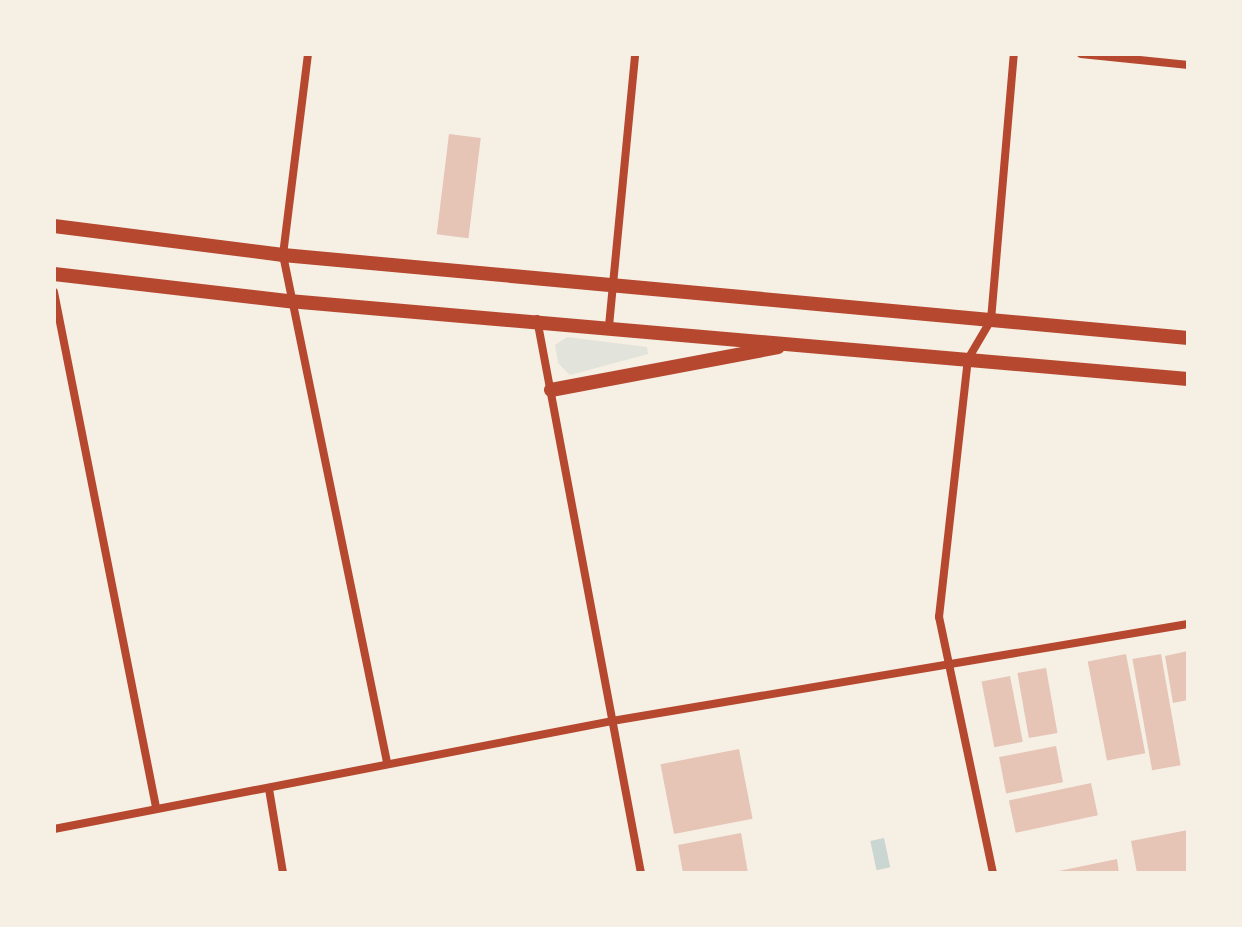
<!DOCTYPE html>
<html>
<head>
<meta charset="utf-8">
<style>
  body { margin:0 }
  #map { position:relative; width:1242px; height:927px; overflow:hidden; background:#f6efe4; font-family:Commissioner,sans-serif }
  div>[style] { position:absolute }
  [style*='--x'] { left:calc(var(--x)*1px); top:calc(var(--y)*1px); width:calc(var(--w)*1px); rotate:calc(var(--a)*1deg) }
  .green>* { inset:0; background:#e2e4dc }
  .water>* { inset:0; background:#c9d6d2; transform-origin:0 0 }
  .building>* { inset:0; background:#e6c5b7; transform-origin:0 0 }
  .minor>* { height:8px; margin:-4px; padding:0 4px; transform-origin:4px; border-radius:4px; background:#b5482f }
  .tertiary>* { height:14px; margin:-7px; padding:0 7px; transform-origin:7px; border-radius:7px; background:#b5482f }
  span { translate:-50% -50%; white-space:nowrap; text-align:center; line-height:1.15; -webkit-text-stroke:6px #f6efe4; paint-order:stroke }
  .frame { position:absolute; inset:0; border:56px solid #f6efe4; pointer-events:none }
</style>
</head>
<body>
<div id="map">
  <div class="green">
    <i style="clip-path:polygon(567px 337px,647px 347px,648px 354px,570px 375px,558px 363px,555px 345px)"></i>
  </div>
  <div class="water">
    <i style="left:884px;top:838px;width:30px;height:14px;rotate:78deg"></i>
  </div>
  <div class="building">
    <i style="left:449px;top:134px;width:32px;height:101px;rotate:7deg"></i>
    <i style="clip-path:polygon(1188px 651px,1188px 700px,1173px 703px,1165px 656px)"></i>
    <i style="left:1126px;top:654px;width:101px;height:39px;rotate:79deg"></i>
    <i style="left:1161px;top:654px;width:113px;height:29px;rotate:80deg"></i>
    <i style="left:1046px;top:668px;width:66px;height:29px;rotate:80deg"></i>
    <i style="left:1010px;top:676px;width:67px;height:29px;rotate:79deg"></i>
    <i style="left:1056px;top:746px;width:37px;height:58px;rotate:79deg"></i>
    <i style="left:739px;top:749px;width:71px;height:80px;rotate:79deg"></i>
    <i style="left:1091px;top:783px;width:33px;height:84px;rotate:78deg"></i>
    <i style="clip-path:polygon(1188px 830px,1188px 873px,1137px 873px,1131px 841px)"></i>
    <i style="clip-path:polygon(741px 833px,748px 873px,683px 873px,678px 845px)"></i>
    <i style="clip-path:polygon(1117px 859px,1119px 873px,1054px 873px,1054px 872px)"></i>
  </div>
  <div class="minor">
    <i style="--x:308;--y:54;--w:203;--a:97.1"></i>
    <i style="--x:283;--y:255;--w:518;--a:78.41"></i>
    <i style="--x:1081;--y:54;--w:108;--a:5.9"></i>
    <i style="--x:54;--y:292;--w:525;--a:78.8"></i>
    <i style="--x:537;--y:319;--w:564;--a:79.37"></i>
    <i style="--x:609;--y:326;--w:273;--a:-84.5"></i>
    <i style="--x:269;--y:789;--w:85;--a:80.5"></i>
    <i style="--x:54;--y:829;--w:568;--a:-10.95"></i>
    <i style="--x:612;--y:721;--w:584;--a:-9.56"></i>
    <i style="--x:993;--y:873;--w:262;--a:-101.9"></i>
    <i style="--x:939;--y:617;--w:260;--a:-83.6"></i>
    <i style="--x:968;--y:359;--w:45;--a:-59.5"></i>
    <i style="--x:991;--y:320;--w:267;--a:-85.1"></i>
  </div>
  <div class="tertiary">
    <i style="--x:54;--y:226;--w:231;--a:7.2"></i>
    <i style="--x:283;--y:255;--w:909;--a:5.24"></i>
    <i style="--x:54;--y:274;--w:237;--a:6.6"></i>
    <i style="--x:289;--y:301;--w:902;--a:4.96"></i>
    <i style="--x:551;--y:390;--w:231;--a:-10.7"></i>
  </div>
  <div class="frame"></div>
</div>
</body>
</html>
